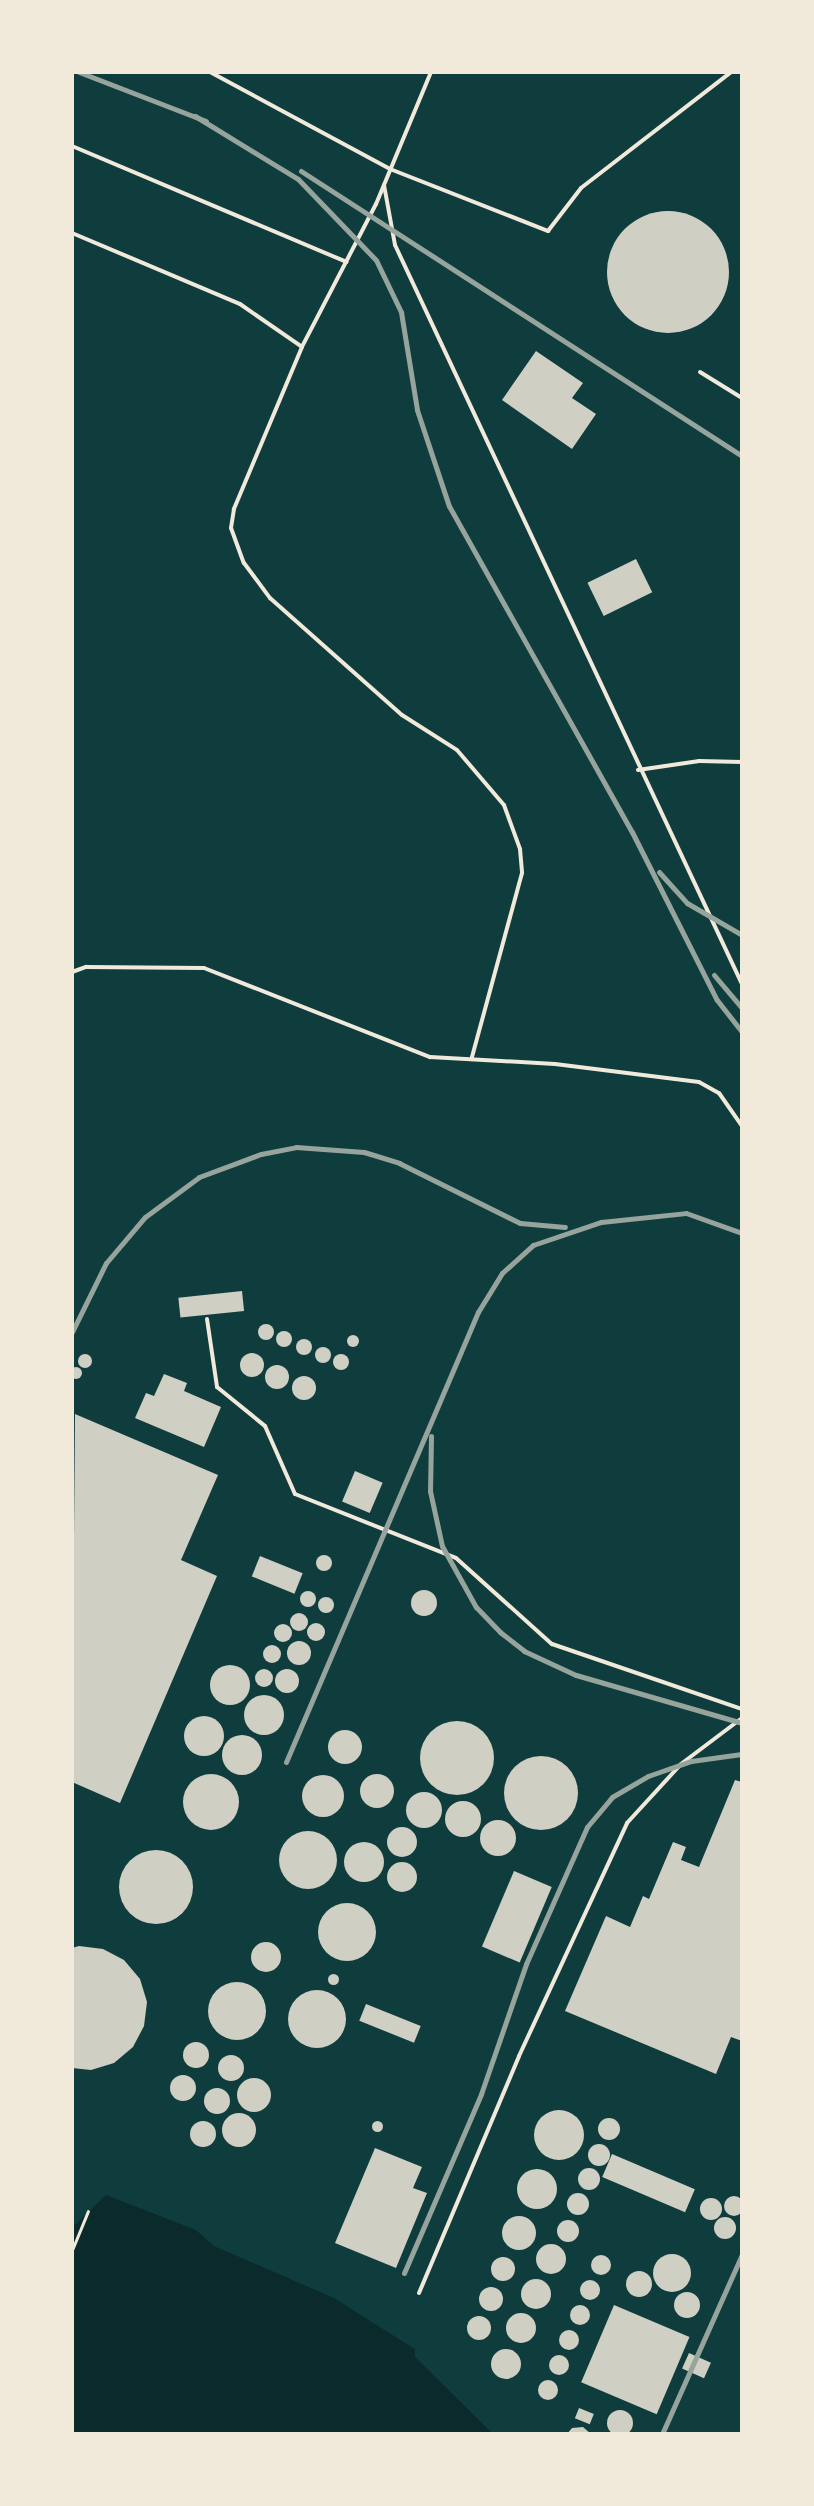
<!DOCTYPE html>
<html>
<head>
<meta charset="utf-8">
<style>
  body { margin:0 }
  #map { position:relative; width:814px; height:2506px; overflow:hidden; background:#0f3d3e; font-family:"Open Sans",sans-serif }
  div>[style] { position:absolute }
  [style*='--x'] { left:calc(var(--x)*1px); top:calc(var(--y)*1px); width:calc(var(--w)*1px); rotate:calc(var(--a)*1deg) }
  .water>* { inset:0; background:#0a2a2b }
  .building>* { inset:0; background:#cfcfc3; transform-origin:0 0 }
  .round { border-radius:50% }
  .path>* { height:3px; margin:-1.5px; padding:0 1.5px; transform-origin:1.5px; border-radius:1.5px; background:#f1e9da }
  .service>* { height:4px; margin:-2px; padding:0 2px; transform-origin:2px; border-radius:2px; background:#f1e9da }
  .rail>* { height:5px; margin:-2.5px; padding:0 2.5px; transform-origin:2.5px; border-radius:2.5px; background:#97a49c }
  span { translate:-50% -50%; white-space:nowrap; text-align:center; line-height:1.15; -webkit-text-stroke:7px #f1e9da; paint-order:stroke }
  .frame { position:absolute; inset:0; border:74px solid #f1e9da; pointer-events:none }
</style>
</head>
<body>
<div id="map">
  <div class="water">
    <i style="clip-path:polygon(106px 2195px,196px 2230px,214px 2246px,334px 2298px,378px 2326px,415px 2349px,415px 2357px,493px 2434px,72px 2434px,72px 2223px,76px 2224px)"></i>
  </div>
  <div class="building">
    <i class="round" style="left:607px;top:211px;width:122px;height:122px"></i>
    <i style="clip-path:polygon(536px 351px,583px 383px,572px 398px,596px 414px,572px 449px,502px 400px)"></i>
    <i style="left:636px;top:559px;width:37px;height:54px;rotate:64deg"></i>
    <i style="left:242px;top:1291px;width:20px;height:64px;rotate:84deg"></i>
    <i class="round" style="left:258px;top:1324px;width:16px;height:16px"></i>
    <i class="round" style="left:276px;top:1331px;width:16px;height:16px"></i>
    <i class="round" style="left:347px;top:1335px;width:12px;height:12px"></i>
    <i class="round" style="left:296px;top:1339px;width:16px;height:16px"></i>
    <i class="round" style="left:315px;top:1347px;width:16px;height:16px"></i>
    <i class="round" style="left:240px;top:1353px;width:24px;height:24px"></i>
    <i class="round" style="left:333px;top:1354px;width:16px;height:16px"></i>
    <i class="round" style="left:78px;top:1354px;width:14px;height:14px"></i>
    <i class="round" style="left:265px;top:1365px;width:24px;height:24px"></i>
    <i class="round" style="left:70px;top:1367px;width:12px;height:12px"></i>
    <i style="clip-path:polygon(164px 1374px,187px 1383px,184px 1391px,221px 1407px,204px 1447px,135px 1418px,146px 1393px,154px 1396px)"></i>
    <i class="round" style="left:292px;top:1376px;width:24px;height:24px"></i>
    <i style="clip-path:polygon(75px 1414px,218px 1475px,181px 1560px,217px 1576px,120px 1803px,72px 1782px)"></i>
    <i style="left:355px;top:1471px;width:30px;height:33px;rotate:23deg"></i>
    <i class="round" style="left:316px;top:1555px;width:16px;height:16px"></i>
    <i style="left:260px;top:1556px;width:46px;height:22px;rotate:22deg"></i>
    <i class="round" style="left:411px;top:1590px;width:26px;height:26px"></i>
    <i class="round" style="left:300px;top:1591px;width:16px;height:16px"></i>
    <i class="round" style="left:318px;top:1597px;width:16px;height:16px"></i>
    <i class="round" style="left:290px;top:1613px;width:18px;height:18px"></i>
    <i class="round" style="left:307px;top:1623px;width:18px;height:18px"></i>
    <i class="round" style="left:274px;top:1624px;width:18px;height:18px"></i>
    <i class="round" style="left:287px;top:1641px;width:24px;height:24px"></i>
    <i class="round" style="left:263px;top:1645px;width:18px;height:18px"></i>
    <i class="round" style="left:210px;top:1665px;width:40px;height:40px"></i>
    <i class="round" style="left:275px;top:1669px;width:24px;height:24px"></i>
    <i class="round" style="left:255px;top:1669px;width:18px;height:18px"></i>
    <i class="round" style="left:244px;top:1695px;width:40px;height:40px"></i>
    <i class="round" style="left:184px;top:1716px;width:40px;height:40px"></i>
    <i class="round" style="left:420px;top:1721px;width:74px;height:74px"></i>
    <i class="round" style="left:328px;top:1730px;width:34px;height:34px"></i>
    <i class="round" style="left:222px;top:1735px;width:40px;height:40px"></i>
    <i class="round" style="left:504px;top:1756px;width:74px;height:74px"></i>
    <i class="round" style="left:360px;top:1774px;width:34px;height:34px"></i>
    <i class="round" style="left:183px;top:1774px;width:56px;height:56px"></i>
    <i class="round" style="left:302px;top:1775px;width:42px;height:42px"></i>
    <i style="clip-path:polygon(735px 1780px,742px 1782px,742px 2041px,731px 2037px,716px 2074px,565px 2011px,606px 1916px,630px 1927px,643px 1896px,649px 1899px,673px 1842px,686px 1847px,681px 1860px,699px 1867px)"></i>
    <i class="round" style="left:406px;top:1792px;width:36px;height:36px"></i>
    <i class="round" style="left:445px;top:1801px;width:36px;height:36px"></i>
    <i class="round" style="left:480px;top:1820px;width:36px;height:36px"></i>
    <i class="round" style="left:387px;top:1827px;width:30px;height:30px"></i>
    <i class="round" style="left:279px;top:1831px;width:58px;height:58px"></i>
    <i class="round" style="left:344px;top:1842px;width:40px;height:40px"></i>
    <i class="round" style="left:119px;top:1850px;width:74px;height:74px"></i>
    <i class="round" style="left:387px;top:1862px;width:30px;height:30px"></i>
    <i style="left:514px;top:1871px;width:41px;height:82px;rotate:23deg"></i>
    <i class="round" style="left:318px;top:1903px;width:58px;height:58px"></i>
    <i class="round" style="left:251px;top:1942px;width:30px;height:30px"></i>
    <i style="clip-path:polygon(79px 1946px,103px 1949px,124px 1960px,140px 1979px,147px 2002px,144px 2026px,133px 2047px,114px 2063px,91px 2070px,72px 2068px,72px 1948px)"></i>
    <i class="round" style="left:327.5px;top:1973.5px;width:11px;height:11px"></i>
    <i class="round" style="left:208px;top:1982px;width:58px;height:58px"></i>
    <i class="round" style="left:288px;top:1990px;width:58px;height:58px"></i>
    <i style="left:366px;top:2004px;width:59px;height:18px;rotate:22deg"></i>
    <i class="round" style="left:183px;top:2042px;width:26px;height:26px"></i>
    <i class="round" style="left:218px;top:2055px;width:26px;height:26px"></i>
    <i class="round" style="left:170px;top:2075px;width:26px;height:26px"></i>
    <i class="round" style="left:237px;top:2078px;width:34px;height:34px"></i>
    <i class="round" style="left:204px;top:2088px;width:26px;height:26px"></i>
    <i class="round" style="left:534px;top:2110px;width:50px;height:50px"></i>
    <i class="round" style="left:222px;top:2113px;width:34px;height:34px"></i>
    <i class="round" style="left:598px;top:2118px;width:22px;height:22px"></i>
    <i class="round" style="left:371.5px;top:2120.5px;width:11px;height:11px"></i>
    <i class="round" style="left:190px;top:2121px;width:26px;height:26px"></i>
    <i class="round" style="left:588px;top:2144px;width:22px;height:22px"></i>
    <i style="clip-path:polygon(375px 2148px,422px 2167px,413px 2188px,427px 2193px,396px 2268px,335px 2243px)"></i>
    <i style="left:612px;top:2154px;width:90px;height:25px;rotate:23deg"></i>
    <i class="round" style="left:578px;top:2168px;width:22px;height:22px"></i>
    <i class="round" style="left:517px;top:2169px;width:40px;height:40px"></i>
    <i class="round" style="left:567px;top:2193px;width:22px;height:22px"></i>
    <i class="round" style="left:724px;top:2196px;width:20px;height:20px"></i>
    <i class="round" style="left:700px;top:2198px;width:22px;height:22px"></i>
    <i class="round" style="left:502px;top:2216px;width:34px;height:34px"></i>
    <i class="round" style="left:714px;top:2217px;width:22px;height:22px"></i>
    <i class="round" style="left:557px;top:2220px;width:22px;height:22px"></i>
    <i class="round" style="left:536px;top:2244px;width:30px;height:30px"></i>
    <i class="round" style="left:653px;top:2254px;width:38px;height:38px"></i>
    <i class="round" style="left:591px;top:2255px;width:20px;height:20px"></i>
    <i class="round" style="left:491px;top:2257px;width:24px;height:24px"></i>
    <i class="round" style="left:626px;top:2271px;width:26px;height:26px"></i>
    <i class="round" style="left:521px;top:2279px;width:30px;height:30px"></i>
    <i class="round" style="left:580px;top:2280px;width:20px;height:20px"></i>
    <i class="round" style="left:479px;top:2287px;width:24px;height:24px"></i>
    <i class="round" style="left:674px;top:2292px;width:26px;height:26px"></i>
    <i class="round" style="left:570px;top:2305px;width:20px;height:20px"></i>
    <i style="left:614px;top:2305px;width:82px;height:84px;rotate:23deg"></i>
    <i class="round" style="left:506px;top:2313px;width:30px;height:30px"></i>
    <i class="round" style="left:467px;top:2316px;width:24px;height:24px"></i>
    <i class="round" style="left:559px;top:2330px;width:20px;height:20px"></i>
    <i class="round" style="left:491px;top:2349px;width:30px;height:30px"></i>
    <i style="left:689px;top:2353px;width:24px;height:17px;rotate:24deg"></i>
    <i class="round" style="left:549px;top:2355px;width:20px;height:20px"></i>
    <i class="round" style="left:538px;top:2380px;width:20px;height:20px"></i>
    <i style="left:579px;top:2408px;width:16px;height:11px;rotate:22deg"></i>
    <i class="round" style="left:607px;top:2410px;width:26px;height:26px"></i>
    <i style="clip-path:polygon(583px 2427px,591px 2434px,567px 2434px,572px 2428px)"></i>
  </div>
  <div class="path">
    <i style="--x:72;--y:2250;--w:42;--a:-67.7"></i>
  </div>
  <div class="service">
    <i style="--x:210;--y:72;--w:204;--a:28.3"></i>
    <i style="--x:390;--y:169;--w:170;--a:21.4"></i>
    <i style="--x:548;--y:231;--w:54;--a:-52.5"></i>
    <i style="--x:581;--y:188;--w:190;--a:-37.7"></i>
    <i style="--x:431;--y:72;--w:143;--a:112.6"></i>
    <i style="--x:376;--y:204;--w:161;--a:117.4"></i>
    <i style="--x:302;--y:347;--w:176;--a:112.8"></i>
    <i style="--x:234;--y:509;--w:19;--a:99"></i>
    <i style="--x:231;--y:528;--w:37;--a:70"></i>
    <i style="--x:244;--y:563;--w:44;--a:53.4"></i>
    <i style="--x:270;--y:598;--w:176;--a:41.6"></i>
    <i style="--x:402;--y:715;--w:65;--a:32.5"></i>
    <i style="--x:457;--y:750;--w:72;--a:49.5"></i>
    <i style="--x:504;--y:805;--w:47;--a:70"></i>
    <i style="--x:520;--y:849;--w:24;--a:85"></i>
    <i style="--x:522;--y:873;--w:191;--a:105.2"></i>
    <i style="--x:72;--y:146;--w:298;--a:22.9"></i>
    <i style="--x:384;--y:185;--w:61;--a:79.6"></i>
    <i style="--x:395;--y:245;--w:816;--a:64.85"></i>
    <i style="--x:72;--y:233;--w:182;--a:22.9"></i>
    <i style="--x:240;--y:304;--w:75;--a:34.7"></i>
    <i style="--x:700;--y:372;--w:49;--a:31.8"></i>
    <i style="--x:638;--y:770;--w:62;--a:-8.4"></i>
    <i style="--x:699;--y:761;--w:43;--a:1.3"></i>
    <i style="--x:72;--y:972;--w:15;--a:-20"></i>
    <i style="--x:86;--y:967;--w:118;--a:0.5"></i>
    <i style="--x:204;--y:968;--w:243;--a:21.5"></i>
    <i style="--x:430;--y:1057;--w:125;--a:3.2"></i>
    <i style="--x:555;--y:1064;--w:145;--a:7.1"></i>
    <i style="--x:699;--y:1082;--w:23;--a:29"></i>
    <i style="--x:719;--y:1093;--w:40;--a:55.1"></i>
    <i style="--x:207;--y:1319;--w:69;--a:81.6"></i>
    <i style="--x:217;--y:1387;--w:62;--a:39.1"></i>
    <i style="--x:265;--y:1426;--w:74;--a:66.2"></i>
    <i style="--x:295;--y:1494;--w:173;--a:21.7"></i>
    <i style="--x:456;--y:1558;--w:129;--a:41.9"></i>
    <i style="--x:552;--y:1644;--w:201;--a:18.9"></i>
    <i style="--x:419;--y:2293;--w:257;--a:-67.1"></i>
    <i style="--x:519;--y:2056;--w:257;--a:-65.1"></i>
    <i style="--x:627;--y:1823;--w:80;--a:-47.5"></i>
    <i style="--x:681;--y:1764;--w:76;--a:-37"></i>
  </div>
  <div class="rail">
    <i style="--x:79;--y:72;--w:136;--a:21.1"></i>
    <i style="--x:195;--y:116;--w:121;--a:31.5"></i>
    <i style="--x:298;--y:179;--w:112;--a:46.1"></i>
    <i style="--x:376;--y:260;--w:58;--a:64.3"></i>
    <i style="--x:401;--y:312;--w:99;--a:80.7"></i>
    <i style="--x:417;--y:410;--w:101;--a:71.6"></i>
    <i style="--x:449;--y:506;--w:374;--a:60.7"></i>
    <i style="--x:632;--y:832;--w:188;--a:63.2"></i>
    <i style="--x:717;--y:1000;--w:41;--a:52"></i>
    <i style="--x:301;--y:171;--w:525;--a:32.87"></i>
    <i style="--x:659;--y:872;--w:42;--a:47.9"></i>
    <i style="--x:687;--y:903;--w:64;--a:30.2"></i>
    <i style="--x:714;--y:975;--w:43;--a:49.7"></i>
    <i style="--x:72;--y:1332;--w:77;--a:-63.8"></i>
    <i style="--x:106;--y:1263;--w:60;--a:-49.7"></i>
    <i style="--x:145;--y:1217;--w:67;--a:-36.5"></i>
    <i style="--x:199;--y:1177;--w:66;--a:-20.4"></i>
    <i style="--x:261;--y:1154;--w:36;--a:-11"></i>
    <i style="--x:296;--y:1147;--w:68;--a:4.2"></i>
    <i style="--x:364;--y:1152;--w:37;--a:17"></i>
    <i style="--x:399;--y:1163;--w:135;--a:26.4"></i>
    <i style="--x:520;--y:1223;--w:45;--a:5.1"></i>
    <i style="--x:431;--y:1436;--w:55;--a:91"></i>
    <i style="--x:430;--y:1491;--w:56;--a:77.7"></i>
    <i style="--x:442;--y:1546;--w:70;--a:60.9"></i>
    <i style="--x:476;--y:1607;--w:35;--a:46"></i>
    <i style="--x:500;--y:1632;--w:31;--a:38"></i>
    <i style="--x:524;--y:1651;--w:57;--a:24.8"></i>
    <i style="--x:576;--y:1675;--w:173;--a:16.1"></i>
    <i style="--x:286;--y:1762;--w:489;--a:-66.9"></i>
    <i style="--x:478;--y:1312;--w:46;--a:-58.4"></i>
    <i style="--x:502;--y:1273;--w:42;--a:-42.1"></i>
    <i style="--x:533;--y:1245;--w:72;--a:-18.7"></i>
    <i style="--x:601;--y:1222;--w:85;--a:-6"></i>
    <i style="--x:686;--y:1213;--w:59;--a:19.7"></i>
    <i style="--x:404;--y:2273;--w:195;--a:-66.7"></i>
    <i style="--x:481;--y:2094;--w:138;--a:-70.9"></i>
    <i style="--x:526;--y:1964;--w:150;--a:-66"></i>
    <i style="--x:587;--y:1827;--w:39;--a:-50"></i>
    <i style="--x:612;--y:1797;--w:42;--a:-30.3"></i>
    <i style="--x:648;--y:1776;--w:46;--a:-19.2"></i>
    <i style="--x:691;--y:1761;--w:51;--a:-7.8"></i>
    <i style="--x:662;--y:2434;--w:197;--a:-66"></i>
  </div>
  <div class="frame"></div>
</div>
</body>
</html>
